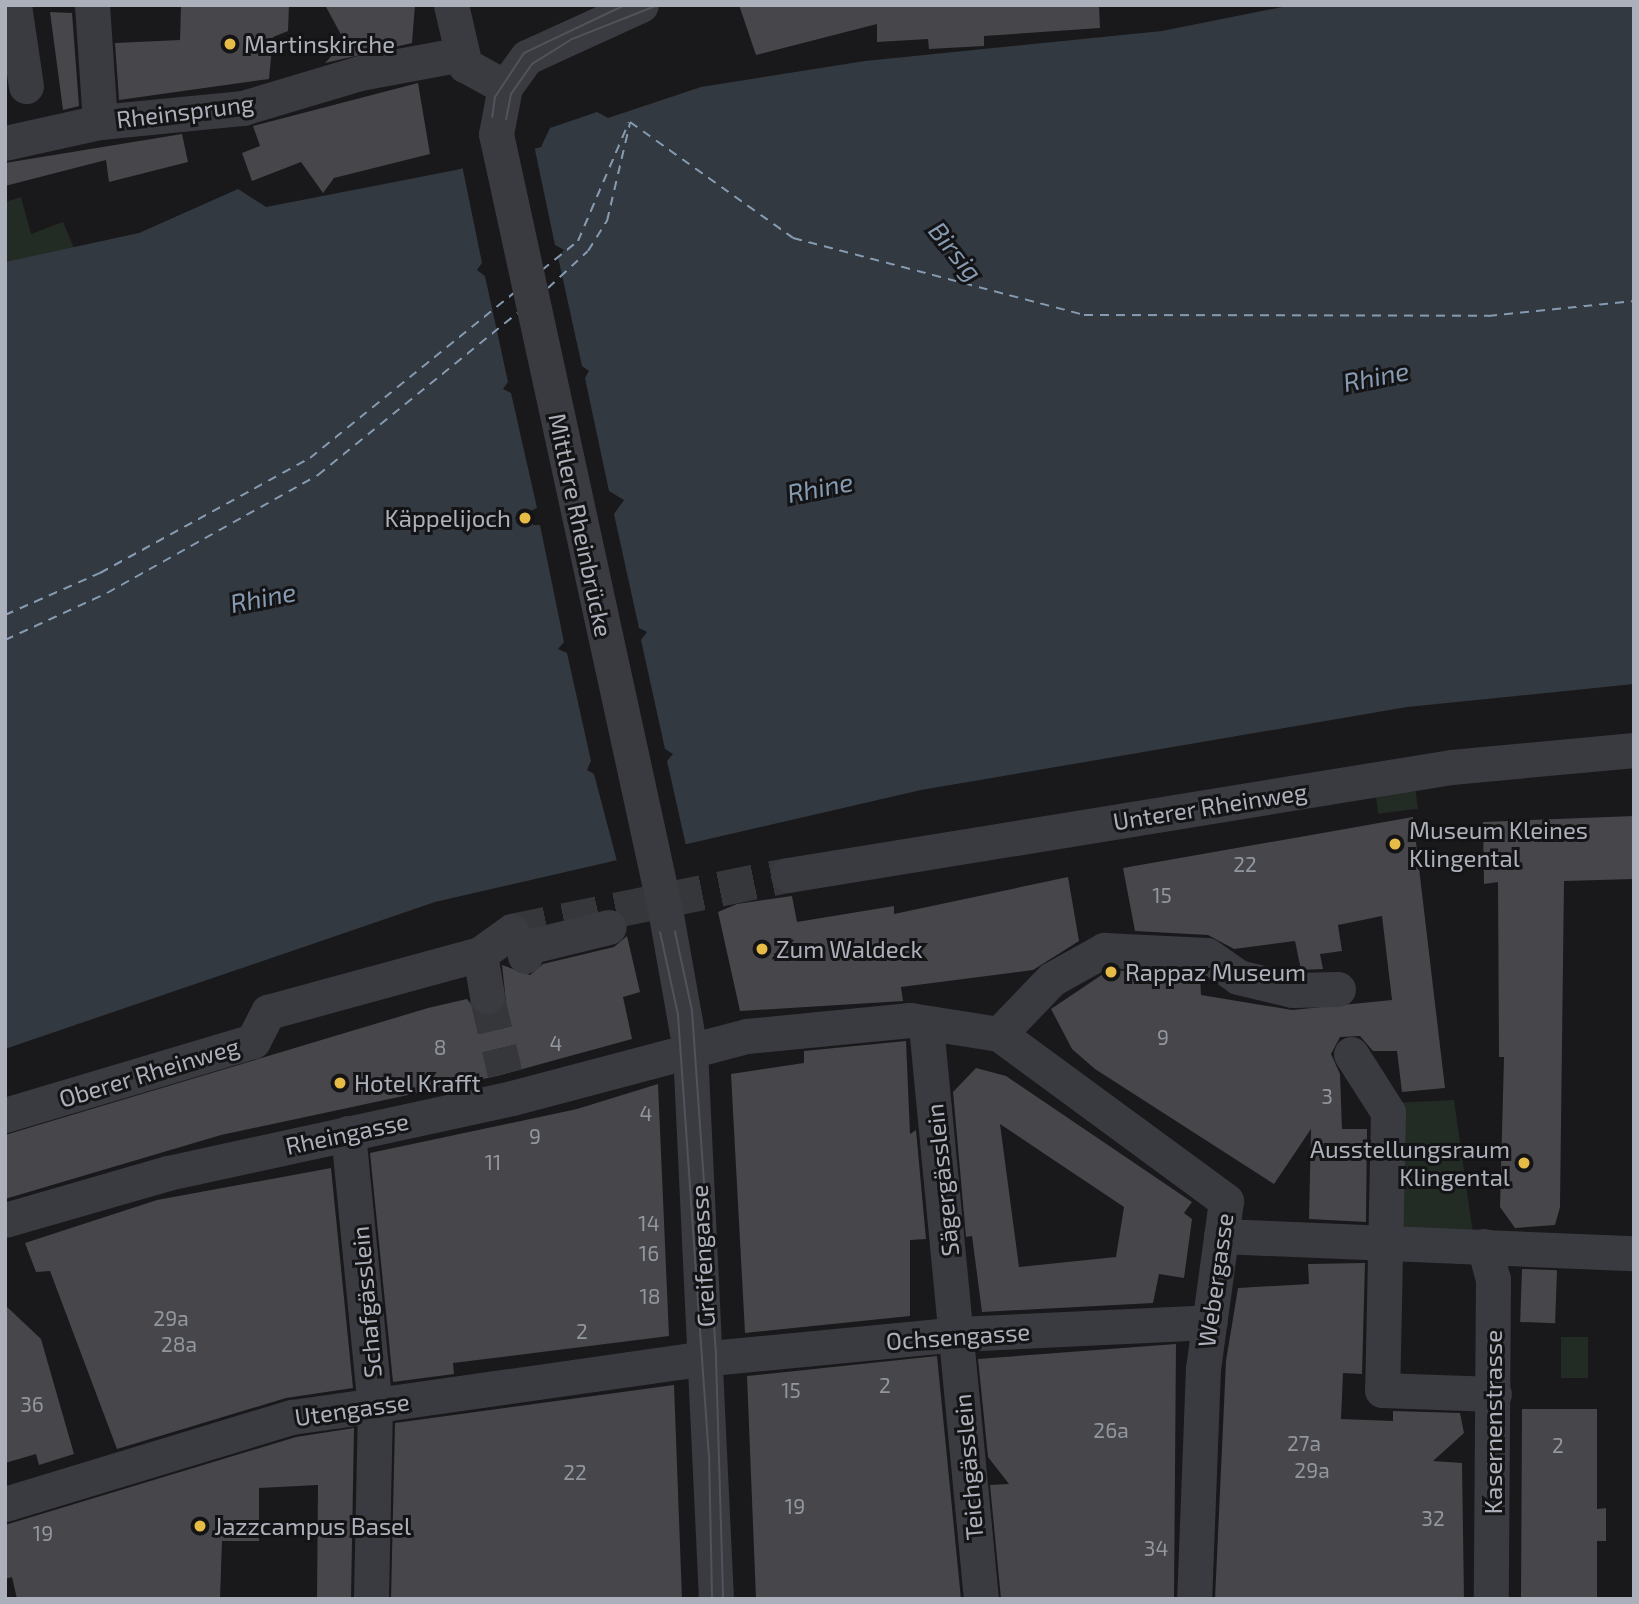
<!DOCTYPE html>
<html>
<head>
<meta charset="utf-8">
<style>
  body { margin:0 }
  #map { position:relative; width:1639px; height:1604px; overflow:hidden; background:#19191b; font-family:"Exo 2",sans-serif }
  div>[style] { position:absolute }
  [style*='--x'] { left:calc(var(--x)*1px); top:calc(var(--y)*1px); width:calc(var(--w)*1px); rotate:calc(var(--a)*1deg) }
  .green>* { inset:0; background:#232b25; transform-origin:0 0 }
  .water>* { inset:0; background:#323940 }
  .pier>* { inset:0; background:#19191b }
  .ferry>* { height:2px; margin-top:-1px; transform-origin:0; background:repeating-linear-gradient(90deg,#869bb2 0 9px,transparent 0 16px) }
  .building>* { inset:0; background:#46464b; transform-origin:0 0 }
  .minor-tunnel>* { height:35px; margin-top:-17.5px; transform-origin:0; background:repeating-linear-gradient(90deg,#36373b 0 35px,transparent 0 53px) }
  .minor>* { height:35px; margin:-17.5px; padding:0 17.5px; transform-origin:17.5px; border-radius:17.5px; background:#3a3b40 }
  .tram>* { height:2px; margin:-1px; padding:0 1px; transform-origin:1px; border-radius:1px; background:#515359 }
  .minor-bridge>* { height:35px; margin:-17.5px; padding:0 17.5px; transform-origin:17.5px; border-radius:17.5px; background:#3a3b40 }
  .dots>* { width:19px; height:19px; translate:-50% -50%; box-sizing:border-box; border:4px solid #141416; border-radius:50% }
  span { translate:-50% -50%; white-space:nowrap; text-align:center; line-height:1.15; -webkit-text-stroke:6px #141416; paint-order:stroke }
  .number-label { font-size:21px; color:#92969e }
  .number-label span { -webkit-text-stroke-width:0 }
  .poi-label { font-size:24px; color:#acb0ba }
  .left { translate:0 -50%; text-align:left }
  .right { translate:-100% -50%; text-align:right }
  .street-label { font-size:24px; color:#acb0ba }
  .water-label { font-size:26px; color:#869bb2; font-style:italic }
  .frame { position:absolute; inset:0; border:7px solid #acb0ba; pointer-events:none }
</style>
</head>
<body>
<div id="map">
  <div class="green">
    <i style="clip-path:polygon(21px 197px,31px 234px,63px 222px,74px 248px,5px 262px,5px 202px)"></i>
    <i style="left:1415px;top:786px;width:23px;height:40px;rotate:83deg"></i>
    <i style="clip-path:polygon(1454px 1100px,1473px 1234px,1395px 1228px,1393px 1103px)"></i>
    <i style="left:1588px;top:1337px;width:41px;height:27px;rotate:90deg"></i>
  </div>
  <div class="water">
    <i style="clip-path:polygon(1292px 5px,1634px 5px,1634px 684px,1407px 707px,921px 790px,435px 902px,5px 1049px,5px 262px,139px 233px,238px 189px,266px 207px,456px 170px,541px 147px,550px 128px,597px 112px,608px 118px,701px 87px,865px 61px,1162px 31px)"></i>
  </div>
  <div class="pier">
    <i style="clip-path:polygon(534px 145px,555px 245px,564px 250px,558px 257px,582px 366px,589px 371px,585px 378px,609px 491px,624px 500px,614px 514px,639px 628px,647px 632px,641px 640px,665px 749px,673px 754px,667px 761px,687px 850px,618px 865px,594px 774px,587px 770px,591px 761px,567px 653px,558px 649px,564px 642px,540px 525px,533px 525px,530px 511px,537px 508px,511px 393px,503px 389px,508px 382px,485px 276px,477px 270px,482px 263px,462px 165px)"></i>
  </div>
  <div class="ferry">
    <i style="--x:630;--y:122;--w:200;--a:35.4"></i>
    <i style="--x:793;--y:238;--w:301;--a:14.8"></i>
    <i style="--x:1084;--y:315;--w:404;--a:0.1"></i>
    <i style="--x:1488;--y:316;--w:147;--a:-5.9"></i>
    <i style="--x:542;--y:270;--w:46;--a:-38.9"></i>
    <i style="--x:578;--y:241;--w:129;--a:-66.8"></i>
    <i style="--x:548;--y:288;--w:54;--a:-42.8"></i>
    <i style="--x:588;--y:251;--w:36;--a:-58"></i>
    <i style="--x:607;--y:221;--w:101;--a:-76.8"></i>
    <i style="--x:5;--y:615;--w:104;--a:-23.9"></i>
    <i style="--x:100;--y:573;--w:239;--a:-28.7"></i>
    <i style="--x:310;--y:458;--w:262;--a:-39"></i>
    <i style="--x:5;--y:640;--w:112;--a:-24.7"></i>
    <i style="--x:107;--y:593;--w:242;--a:-29.2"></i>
    <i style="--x:318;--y:475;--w:257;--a:-39.1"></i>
  </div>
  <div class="building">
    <i style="clip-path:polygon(181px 5px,289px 5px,288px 31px,273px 37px,269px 79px,119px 100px,115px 43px,180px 40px)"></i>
    <i style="clip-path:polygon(325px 5px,415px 5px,412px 43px,325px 63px,345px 42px)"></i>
    <i style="clip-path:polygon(739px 5px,1099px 5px,1100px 28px,984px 36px,984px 46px,929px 49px,928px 39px,877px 42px,877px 24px,756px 55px)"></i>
    <i style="clip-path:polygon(50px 12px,72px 13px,79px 106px,63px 110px)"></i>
    <i style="clip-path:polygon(418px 83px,430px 154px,334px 178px,323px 193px,301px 162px,252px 181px,242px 153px,260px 146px,253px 126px)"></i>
    <i style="clip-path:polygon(182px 134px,188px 162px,109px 182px,106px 160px,5px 186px,5px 163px)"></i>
    <i style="clip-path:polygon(1634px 816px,1634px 879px,1564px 881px,1560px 1207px,1555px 1225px,1515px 1228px,1500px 1207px,1504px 1057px,1499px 1057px,1498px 882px,1484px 884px,1483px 822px)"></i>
    <i style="clip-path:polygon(1413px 817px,1445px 1088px,1402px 1092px,1397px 1051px,1373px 1051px,1360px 1036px,1340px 1037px,1331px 1054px,1340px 1074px,1342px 1129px,1367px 1129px,1366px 1222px,1309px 1219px,1311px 1129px,1274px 1184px,1095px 1069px,1072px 1049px,1051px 1009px,1109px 970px,1200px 975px,1201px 995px,1292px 1010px,1392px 1000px,1382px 916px,1338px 925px,1342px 951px,1320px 954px,1323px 969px,1301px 970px,1295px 941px,1234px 949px,1208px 935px,1135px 931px,1123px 868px)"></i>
    <i style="clip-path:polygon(1068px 877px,1079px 941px,1033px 970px,901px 987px,903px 1001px,740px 1011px,718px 912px,737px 904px,792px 896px,797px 922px,894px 906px,894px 914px)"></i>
    <i style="clip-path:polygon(627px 936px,640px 992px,623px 997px,632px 1039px,497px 1076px,221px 1135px,5px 1199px,5px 1135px,428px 1008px,467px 999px,479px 1015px,491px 1016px,506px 1002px,502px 965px,530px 975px,543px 964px,614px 947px)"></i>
    <i style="clip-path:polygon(906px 1041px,910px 1134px,916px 1130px,926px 1239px,910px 1240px,910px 1316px,745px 1333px,731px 1074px,804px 1063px,804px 1051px)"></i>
    <i style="clip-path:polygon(evenodd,976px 1068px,1006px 1076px,1192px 1202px,1184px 1213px,1192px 1219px,1184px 1278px,1159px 1274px,1153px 1303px,982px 1312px,972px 1236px,966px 1237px,953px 1092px,976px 1068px,1000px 1124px,1124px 1207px,1116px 1257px,1019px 1267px,1000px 1124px)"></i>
    <i style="clip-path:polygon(658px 1084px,669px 1336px,453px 1363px,454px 1374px,393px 1382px,370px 1153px,577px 1109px)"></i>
    <i style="clip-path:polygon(331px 1168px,353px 1388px,286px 1398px,117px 1449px,50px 1271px,36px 1272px,25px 1243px,157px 1200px)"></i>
    <i style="clip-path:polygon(1365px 1263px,1362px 1374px,1343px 1373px,1341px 1419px,1393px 1421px,1393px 1411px,1460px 1413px,1464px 1433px,1433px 1461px,1462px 1463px,1464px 1599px,1215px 1599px,1226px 1361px,1238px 1288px,1309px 1284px,1308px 1264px)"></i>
    <i style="left:1522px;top:1269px;width:35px;height:53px;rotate:2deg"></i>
    <i style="clip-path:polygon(5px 1305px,41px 1339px,74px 1454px,39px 1465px,36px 1454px,5px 1463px)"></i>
    <i style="clip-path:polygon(1176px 1344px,1174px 1599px,1001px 1599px,990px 1485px,1009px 1484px,988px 1457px,978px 1359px)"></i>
    <i style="clip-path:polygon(937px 1356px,961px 1599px,756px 1599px,747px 1376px)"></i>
    <i style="clip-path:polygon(674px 1385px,682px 1599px,391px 1599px,395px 1423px)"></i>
    <i style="clip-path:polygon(1522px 1409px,1597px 1409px,1597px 1509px,1606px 1508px,1606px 1541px,1597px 1541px,1597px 1599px,1521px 1599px)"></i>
    <i style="clip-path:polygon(354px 1428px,351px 1599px,317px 1599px,318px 1485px,259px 1488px,259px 1541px,222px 1541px,220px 1599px,17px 1599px,12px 1577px,5px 1579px,5px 1525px,296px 1437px)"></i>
  </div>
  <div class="minor-tunnel">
    <i style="--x:512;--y:931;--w:282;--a:-11.5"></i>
    <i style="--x:487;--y:996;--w:79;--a:76.8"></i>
  </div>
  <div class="minor">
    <i style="--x:14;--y:5;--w:82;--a:81.6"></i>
    <i style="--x:92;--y:5;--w:117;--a:86.1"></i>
    <i style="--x:451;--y:5;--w:62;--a:76.9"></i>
    <i style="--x:465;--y:65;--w:46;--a:28.8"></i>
    <i style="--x:496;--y:134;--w:48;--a:-79.2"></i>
    <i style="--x:505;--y:87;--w:37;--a:-54"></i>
    <i style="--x:527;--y:57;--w:125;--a:-24.5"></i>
    <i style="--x:5;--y:143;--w:97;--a:-12.5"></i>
    <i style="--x:100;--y:122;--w:144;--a:-5.6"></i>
    <i style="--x:243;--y:108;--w:122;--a:-16.7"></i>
    <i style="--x:360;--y:73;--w:87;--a:-10.5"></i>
    <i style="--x:788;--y:875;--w:672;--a:-9.25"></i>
    <i style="--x:1451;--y:767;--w:184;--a:-5.3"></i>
    <i style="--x:666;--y:915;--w:137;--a:79.9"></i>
    <i style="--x:690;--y:1050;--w:550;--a:87.29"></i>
    <i style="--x:480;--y:954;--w:43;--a:80.5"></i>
    <i style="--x:525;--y:956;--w:9;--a:-77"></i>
    <i style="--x:527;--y:947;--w:84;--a:-13.7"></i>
    <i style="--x:926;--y:1026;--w:576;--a:84.52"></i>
    <i style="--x:999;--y:1034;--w:282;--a:36.3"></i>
    <i style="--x:1226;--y:1201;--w:169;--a:97.8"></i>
    <i style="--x:1203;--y:1368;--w:231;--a:92.2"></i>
    <i style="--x:999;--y:1034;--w:76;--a:-46.1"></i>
    <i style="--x:1052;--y:979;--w:60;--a:-29.1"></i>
    <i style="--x:1104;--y:950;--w:103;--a:2.8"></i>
    <i style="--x:1207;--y:955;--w:38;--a:35"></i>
    <i style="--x:1238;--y:977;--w:56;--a:13.5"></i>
    <i style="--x:1292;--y:990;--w:46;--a:-1.2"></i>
    <i style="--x:1351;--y:1054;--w:69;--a:57.5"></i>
    <i style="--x:1388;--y:1112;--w:278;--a:91.2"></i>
    <i style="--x:1382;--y:1390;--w:112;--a:2"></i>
    <i style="--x:5;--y:1115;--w:259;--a:-16.6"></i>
    <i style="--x:253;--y:1041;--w:33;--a:-63"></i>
    <i style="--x:268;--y:1012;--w:220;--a:-15.3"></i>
    <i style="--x:480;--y:954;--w:39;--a:-36"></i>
    <i style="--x:348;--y:1133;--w:274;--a:84.4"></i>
    <i style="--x:375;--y:1406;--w:193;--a:91.2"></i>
    <i style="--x:5;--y:1220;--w:170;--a:-16.1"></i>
    <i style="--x:168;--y:1173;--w:352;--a:-12.3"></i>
    <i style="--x:512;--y:1098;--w:243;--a:-14.8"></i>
    <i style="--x:747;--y:1036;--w:164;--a:-5.6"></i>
    <i style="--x:910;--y:1020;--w:90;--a:8.9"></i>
    <i style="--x:1221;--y:1236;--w:413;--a:2.4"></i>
    <i style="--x:1484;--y:1246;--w:34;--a:75"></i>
    <i style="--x:1493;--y:1279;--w:320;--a:90.4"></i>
    <i style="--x:5;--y:1504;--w:300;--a:-16.9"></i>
    <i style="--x:292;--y:1417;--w:412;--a:-8.1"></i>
    <i style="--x:700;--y:1359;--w:259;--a:-5.5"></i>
    <i style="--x:958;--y:1334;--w:252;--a:-2.7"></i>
  </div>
  <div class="tram">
    <i style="--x:625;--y:5;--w:112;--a:154.6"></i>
    <i style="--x:524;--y:53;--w:53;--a:123.4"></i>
    <i style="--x:495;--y:97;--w:43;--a:97.9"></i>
    <i style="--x:489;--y:140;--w:895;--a:77.81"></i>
    <i style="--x:678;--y:1015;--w:439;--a:86"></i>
    <i style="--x:709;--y:1453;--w:146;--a:88.8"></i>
    <i style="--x:658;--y:5;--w:92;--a:158.4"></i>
    <i style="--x:572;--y:39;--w:47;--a:148"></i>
    <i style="--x:532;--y:64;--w:37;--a:125"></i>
    <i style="--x:511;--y:94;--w:42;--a:101"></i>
    <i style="--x:503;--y:135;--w:896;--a:77.82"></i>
    <i style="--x:692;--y:1011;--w:348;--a:86"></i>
    <i style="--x:716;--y:1358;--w:241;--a:88.3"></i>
  </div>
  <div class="minor-bridge">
    <i style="--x:496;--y:134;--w:799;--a:77.72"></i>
  </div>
  <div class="dots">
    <i style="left:230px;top:44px;background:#e6bb46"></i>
    <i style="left:525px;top:518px;background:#e6bb46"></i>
    <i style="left:1395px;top:844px;background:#e6bb46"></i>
    <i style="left:762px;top:949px;background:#e6bb46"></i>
    <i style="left:1111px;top:972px;background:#e6bb46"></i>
    <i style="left:340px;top:1083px;background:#e6bb46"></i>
    <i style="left:1524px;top:1163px;background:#e6bb46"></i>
    <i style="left:200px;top:1526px;background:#e6bb46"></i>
  </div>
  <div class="number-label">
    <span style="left:1245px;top:864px">22</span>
    <span style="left:1162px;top:895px">15</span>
    <span style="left:1163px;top:1037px">9</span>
    <span style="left:556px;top:1043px">4</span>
    <span style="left:440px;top:1047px">8</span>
    <span style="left:1327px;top:1096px">3</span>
    <span style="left:646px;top:1113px">4</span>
    <span style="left:535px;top:1136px">9</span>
    <span style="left:493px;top:1162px">11</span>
    <span style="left:649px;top:1223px">14</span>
    <span style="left:649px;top:1253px">16</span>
    <span style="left:650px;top:1296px">18</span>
    <span style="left:171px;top:1318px">29a</span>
    <span style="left:582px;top:1331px">2</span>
    <span style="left:179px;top:1344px">28a</span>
    <span style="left:885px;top:1385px">2</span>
    <span style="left:791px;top:1390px">15</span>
    <span style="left:32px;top:1404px">36</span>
    <span style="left:1111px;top:1430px">26a</span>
    <span style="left:1304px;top:1443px">27a</span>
    <span style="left:1558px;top:1445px">2</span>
    <span style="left:1312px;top:1470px">29a</span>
    <span style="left:575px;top:1472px">22</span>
    <span style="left:795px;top:1506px">19</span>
    <span style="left:1433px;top:1518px">32</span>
    <span style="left:43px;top:1533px">19</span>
    <span style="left:1156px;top:1548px">34</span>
  </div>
  <div class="poi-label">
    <span class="left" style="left:244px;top:44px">Martinskirche</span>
    <span class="right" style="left:511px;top:518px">Käppelijoch</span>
    <span class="left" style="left:1409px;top:844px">Museum Kleines<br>Klingental</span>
    <span class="left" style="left:776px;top:949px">Zum Waldeck</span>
    <span class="left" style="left:1125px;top:972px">Rappaz Museum</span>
    <span class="left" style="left:354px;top:1083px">Hotel Krafft</span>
    <span class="right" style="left:1510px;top:1163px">Ausstellungsraum<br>Klingental</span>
    <span class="left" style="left:214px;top:1526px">Jazzcampus Basel</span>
  </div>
  <div class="street-label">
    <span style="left:185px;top:111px;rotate:-7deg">Rheinsprung</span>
    <span style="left:581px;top:525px;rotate:78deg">Mittlere Rheinbrücke</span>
    <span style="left:1210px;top:806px;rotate:-9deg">Unterer Rheinweg</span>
    <span style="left:149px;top:1072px;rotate:-17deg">Oberer Rheinweg</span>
    <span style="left:347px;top:1133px;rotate:-12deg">Rheingasse</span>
    <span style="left:942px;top:1180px;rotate:-96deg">Sägergässlein</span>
    <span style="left:702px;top:1256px;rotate:-93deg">Greifengasse</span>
    <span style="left:1215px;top:1280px;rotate:-82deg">Webergasse</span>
    <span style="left:366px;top:1302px;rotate:-95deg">Schafgässlein</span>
    <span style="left:958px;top:1336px;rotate:-4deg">Ochsengasse</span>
    <span style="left:352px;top:1409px;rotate:-8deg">Utengasse</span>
    <span style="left:1493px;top:1422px;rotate:-90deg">Kasernenstrasse</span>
    <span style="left:968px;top:1467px;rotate:-95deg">Teichgässlein</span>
  </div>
  <div class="water-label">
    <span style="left:956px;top:251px;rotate:51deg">Birsig</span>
    <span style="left:1376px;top:376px;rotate:-11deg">Rhine</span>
    <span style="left:820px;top:487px;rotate:-11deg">Rhine</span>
    <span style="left:263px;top:597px;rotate:-11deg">Rhine</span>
  </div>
  <div class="frame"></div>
</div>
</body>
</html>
